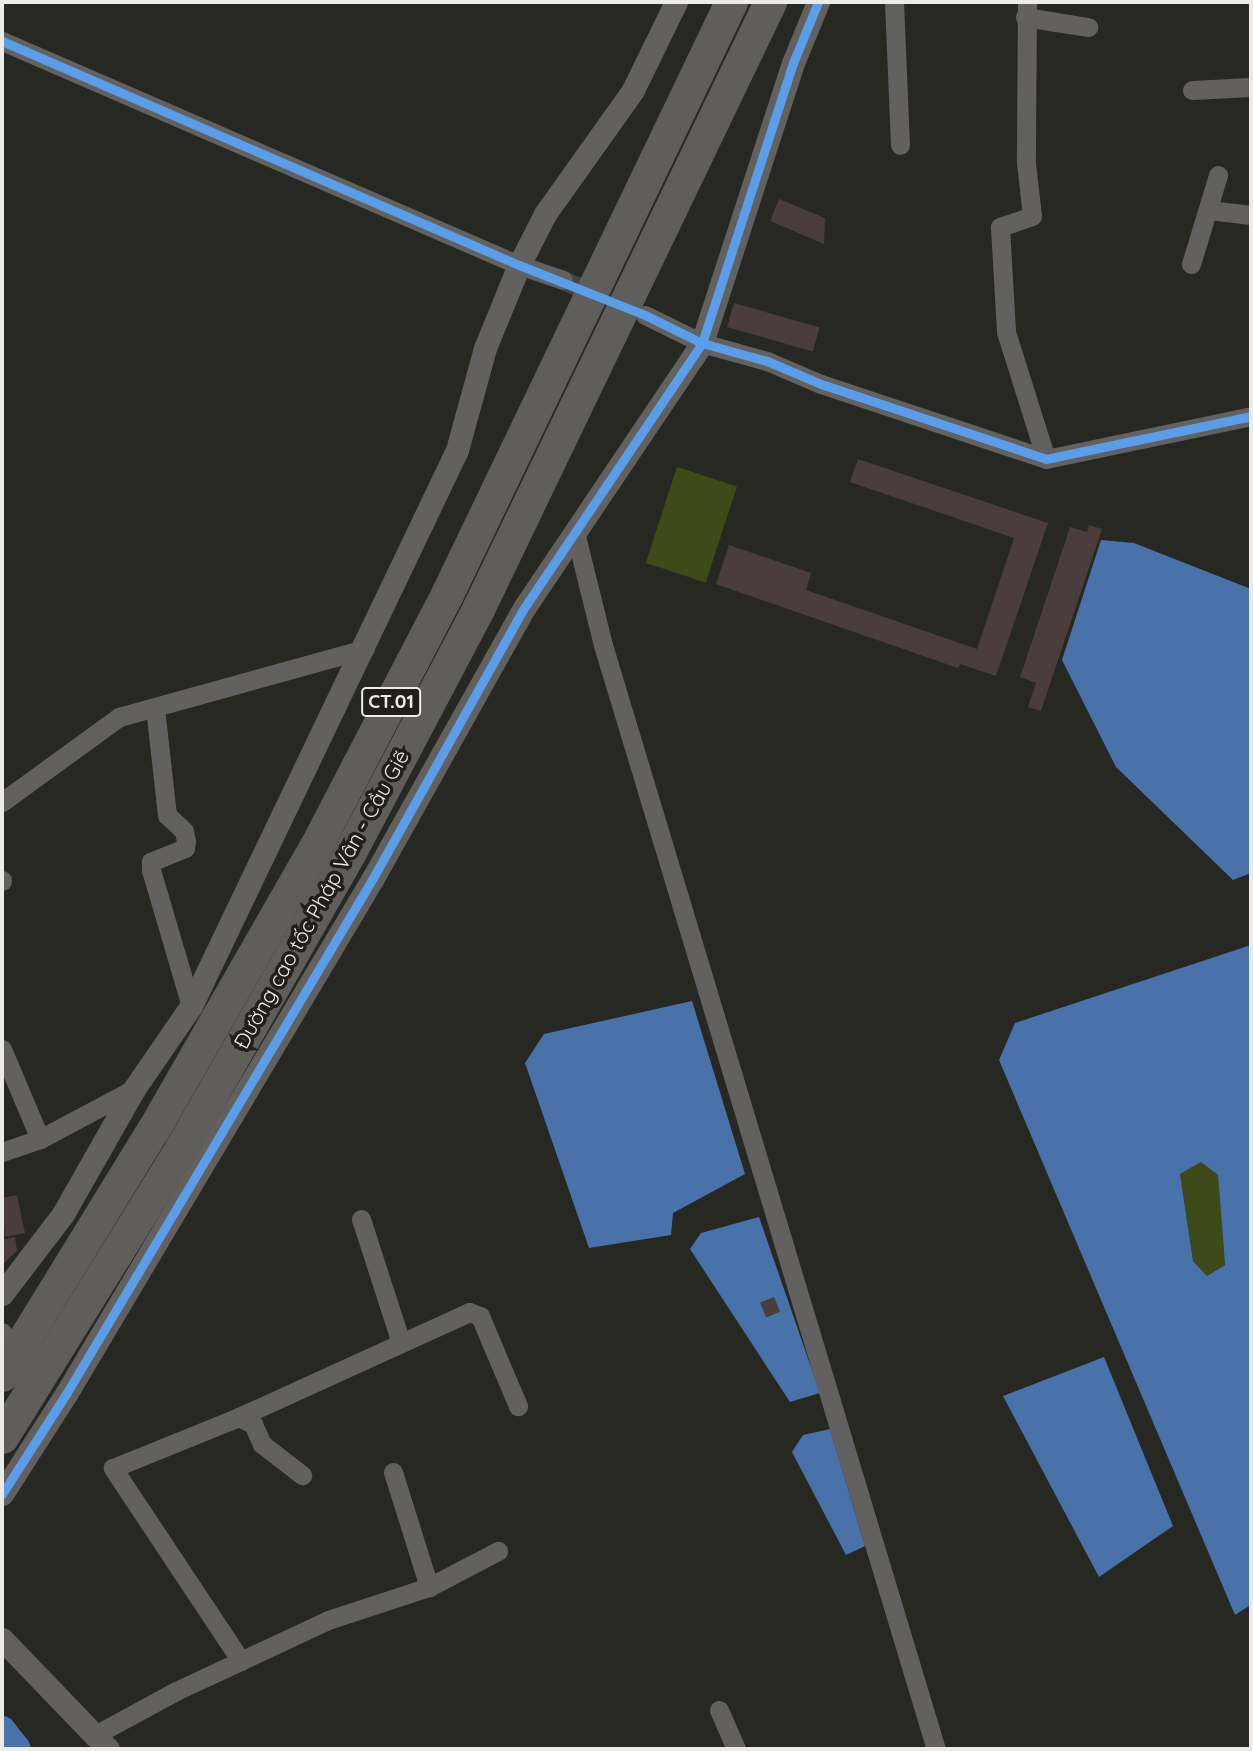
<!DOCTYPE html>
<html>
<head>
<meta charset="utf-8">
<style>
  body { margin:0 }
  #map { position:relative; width:1253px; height:1751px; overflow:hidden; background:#282823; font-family:Quicksand,sans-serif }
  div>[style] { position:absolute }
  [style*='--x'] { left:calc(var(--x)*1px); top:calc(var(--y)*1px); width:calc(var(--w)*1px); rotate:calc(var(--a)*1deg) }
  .green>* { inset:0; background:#3e4b18; transform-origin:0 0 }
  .water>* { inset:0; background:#4872a9 }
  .river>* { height:28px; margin:-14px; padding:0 14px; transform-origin:14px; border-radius:14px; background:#4872a9 }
  .building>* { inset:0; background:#4a3d3b; transform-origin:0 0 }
  .minor-tunnel>* { height:19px; margin-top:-9.5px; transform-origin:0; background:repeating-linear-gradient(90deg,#454540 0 19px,transparent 0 29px) }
  .minor>* { height:19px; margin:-9.5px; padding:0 9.5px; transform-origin:9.5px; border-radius:9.5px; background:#62615f }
  .tertiary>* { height:23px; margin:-11.5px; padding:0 11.5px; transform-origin:11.5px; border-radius:11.5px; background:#62615f }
  .motorway>* { height:33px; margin:-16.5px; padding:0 16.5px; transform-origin:16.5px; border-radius:16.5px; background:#5f5e5a }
  .cycleway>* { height:9px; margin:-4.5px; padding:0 4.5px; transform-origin:4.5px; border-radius:4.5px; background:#5a9eea }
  span { translate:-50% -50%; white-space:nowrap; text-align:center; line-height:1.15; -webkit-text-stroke:7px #211f18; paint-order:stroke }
  .shield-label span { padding:2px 5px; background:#211f18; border:2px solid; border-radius:5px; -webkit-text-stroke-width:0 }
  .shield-label { font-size:19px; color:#ecebe6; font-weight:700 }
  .street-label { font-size:21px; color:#ecebe6 }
  .frame { position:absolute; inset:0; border:4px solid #ecebe6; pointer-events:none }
</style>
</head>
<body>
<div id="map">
  <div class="green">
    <i style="left:677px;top:467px;width:63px;height:101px;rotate:18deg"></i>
    <i style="clip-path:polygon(1201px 1162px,1218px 1175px,1225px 1265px,1207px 1276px,1193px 1261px,1180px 1174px)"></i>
  </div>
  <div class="water">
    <i style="clip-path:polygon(1101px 540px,1134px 543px,1251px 589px,1251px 873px,1233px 880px,1116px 767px,1062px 660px)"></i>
    <i style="clip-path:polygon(evenodd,1251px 945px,1251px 1589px,1249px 1606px,1235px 1615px,999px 1060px,1015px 1023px,1251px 945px,1201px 1162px,1218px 1175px,1225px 1265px,1207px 1276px,1193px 1261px,1180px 1174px,1201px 1162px)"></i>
    <i style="clip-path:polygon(692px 1001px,745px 1174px,673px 1213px,671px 1235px,589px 1248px,525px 1063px,544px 1034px)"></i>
    <i style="clip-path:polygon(759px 1217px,820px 1393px,790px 1402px,690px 1249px,701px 1233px)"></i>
    <i style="clip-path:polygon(1104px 1357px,1173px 1526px,1099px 1577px,1003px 1396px)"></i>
    <i style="clip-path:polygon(830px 1429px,865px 1546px,846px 1555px,792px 1452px,803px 1435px)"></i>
  </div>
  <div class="river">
    <i style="--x:2;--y:1730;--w:24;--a:52"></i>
  </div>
  <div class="building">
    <i style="clip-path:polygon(779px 199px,825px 218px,824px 244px,770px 221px)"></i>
    <i style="left:734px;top:303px;width:89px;height:25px;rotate:16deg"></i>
    <i style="clip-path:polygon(858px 459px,1048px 523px,996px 676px,960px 664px,958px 668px,716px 584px,729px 545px,811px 573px,806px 590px,977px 649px,1014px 538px,850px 482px)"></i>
    <i style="clip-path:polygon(1089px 525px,1102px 529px,1041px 711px,1028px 707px,1036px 683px,1020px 677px,1070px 527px,1087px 532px)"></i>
    <i style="clip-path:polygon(17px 1195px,25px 1233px,5px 1237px,2px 1198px)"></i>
    <i style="clip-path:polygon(15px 1237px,17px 1251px,2px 1265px,2px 1240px)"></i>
    <i style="left:774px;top:1297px;width:16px;height:15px;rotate:68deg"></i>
  </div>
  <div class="minor-tunnel">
    <i style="--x:563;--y:280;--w:76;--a:22.5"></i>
  </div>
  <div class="minor">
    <i style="--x:894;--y:2;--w:143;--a:87.6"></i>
    <i style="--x:1027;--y:2;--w:161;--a:90.4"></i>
    <i style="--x:1026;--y:163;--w:53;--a:83.5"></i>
    <i style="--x:1032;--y:216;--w:34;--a:161"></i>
    <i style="--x:1000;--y:227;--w:105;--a:86.7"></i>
    <i style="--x:1006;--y:332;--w:133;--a:72.5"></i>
    <i style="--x:1025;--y:17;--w:64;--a:9"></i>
    <i style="--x:2;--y:41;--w:563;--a:23.43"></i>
    <i style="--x:519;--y:265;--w:46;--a:18.8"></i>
    <i style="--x:1192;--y:90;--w:59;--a:-2.9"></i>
    <i style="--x:1209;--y:210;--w:42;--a:6.8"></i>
    <i style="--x:1191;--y:264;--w:93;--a:-73.1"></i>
    <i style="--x:645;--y:315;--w:64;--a:26.2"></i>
    <i style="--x:702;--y:343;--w:67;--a:15.5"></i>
    <i style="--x:767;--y:361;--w:59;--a:23.1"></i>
    <i style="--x:821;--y:384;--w:237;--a:18.4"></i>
    <i style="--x:1046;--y:459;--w:209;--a:-11.8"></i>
    <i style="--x:575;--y:532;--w:116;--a:76.1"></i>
    <i style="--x:603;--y:645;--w:1153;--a:73.22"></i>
    <i style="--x:155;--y:708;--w:108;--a:83.6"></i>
    <i style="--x:167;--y:815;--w:23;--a:43"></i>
    <i style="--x:184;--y:831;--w:10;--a:79"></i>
    <i style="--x:186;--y:841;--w:7;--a:98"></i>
    <i style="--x:185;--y:848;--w:37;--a:158"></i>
    <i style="--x:151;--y:862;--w:8;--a:90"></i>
    <i style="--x:151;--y:870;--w:142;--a:73.6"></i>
    <i style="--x:2;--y:802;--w:145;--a:-36"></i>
    <i style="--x:119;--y:717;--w:255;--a:-15.5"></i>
    <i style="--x:2;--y:880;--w:1;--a:90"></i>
    <i style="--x:2;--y:1049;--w:98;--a:67.1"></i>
    <i style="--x:2;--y:1152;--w:40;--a:-18.9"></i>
    <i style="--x:40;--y:1139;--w:106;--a:-28"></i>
    <i style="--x:361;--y:1219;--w:130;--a:72.1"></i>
    <i style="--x:2;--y:1332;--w:4;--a:56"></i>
    <i style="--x:239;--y:1417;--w:16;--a:27"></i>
    <i style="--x:253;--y:1424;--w:22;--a:66"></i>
    <i style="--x:262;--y:1444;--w:51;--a:37.8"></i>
    <i style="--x:393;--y:1472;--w:121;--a:72.6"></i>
    <i style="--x:241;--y:1661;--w:232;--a:-123.6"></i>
    <i style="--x:113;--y:1468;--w:136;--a:-22"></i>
    <i style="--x:239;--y:1417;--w:253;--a:-24.5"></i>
    <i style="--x:469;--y:1312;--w:12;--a:20"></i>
    <i style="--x:480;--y:1316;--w:98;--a:67.1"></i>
    <i style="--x:719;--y:1710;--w:43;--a:66.4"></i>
    <i style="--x:95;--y:1735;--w:92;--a:-28.5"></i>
    <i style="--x:176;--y:1691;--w:168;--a:-25"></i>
    <i style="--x:328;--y:1620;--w:106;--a:-18.1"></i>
    <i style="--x:429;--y:1587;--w:78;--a:-27.6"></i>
  </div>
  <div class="tertiary">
    <i style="--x:2;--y:1294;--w:101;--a:-52.7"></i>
    <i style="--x:63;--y:1214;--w:144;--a:-60.4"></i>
    <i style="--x:134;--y:1089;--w:101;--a:-55.5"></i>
    <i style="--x:191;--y:1006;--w:616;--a:-64.43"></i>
    <i style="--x:457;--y:450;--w:106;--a:-74.6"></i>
    <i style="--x:485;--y:348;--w:90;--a:-67.7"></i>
    <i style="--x:519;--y:265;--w:57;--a:-63"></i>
    <i style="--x:545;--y:214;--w:152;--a:-54.6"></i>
    <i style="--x:633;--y:90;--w:98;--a:-64"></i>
    <i style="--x:2;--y:1494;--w:119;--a:-57.4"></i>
    <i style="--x:66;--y:1394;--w:600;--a:-59.25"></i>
    <i style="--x:373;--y:878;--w:309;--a:-60.8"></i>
    <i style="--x:524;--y:608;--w:319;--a:-56.1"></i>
    <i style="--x:702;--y:343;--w:294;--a:-72"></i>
    <i style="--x:793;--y:63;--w:66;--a:-67.7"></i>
    <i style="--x:2;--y:1639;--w:153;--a:46.1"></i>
  </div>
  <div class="motorway">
    <i style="--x:2;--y:1375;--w:288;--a:-58.4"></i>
    <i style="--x:153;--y:1130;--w:336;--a:-60.2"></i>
    <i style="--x:320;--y:838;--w:275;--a:-62.5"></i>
    <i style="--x:447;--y:594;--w:657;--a:-64.37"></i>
    <i style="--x:2;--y:1437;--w:338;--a:-58.2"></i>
    <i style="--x:180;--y:1150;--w:345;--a:-60.3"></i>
    <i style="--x:351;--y:850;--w:272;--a:-62.2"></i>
    <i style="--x:478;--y:609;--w:674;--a:-64.31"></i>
  </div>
  <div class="cycleway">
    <i style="--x:2;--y:41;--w:563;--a:23.43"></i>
    <i style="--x:519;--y:265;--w:136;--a:21.6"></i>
    <i style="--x:645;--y:315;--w:64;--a:26.2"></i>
    <i style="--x:702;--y:343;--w:67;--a:15.5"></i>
    <i style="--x:767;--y:361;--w:59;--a:23.1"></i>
    <i style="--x:821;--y:384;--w:237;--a:18.4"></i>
    <i style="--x:1046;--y:459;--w:209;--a:-11.8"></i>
    <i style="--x:2;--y:1494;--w:119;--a:-57.4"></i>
    <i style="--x:66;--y:1394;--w:600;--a:-59.25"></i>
    <i style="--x:373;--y:878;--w:309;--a:-60.8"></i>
    <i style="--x:524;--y:608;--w:319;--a:-56.1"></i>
    <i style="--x:702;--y:343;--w:294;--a:-72"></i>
    <i style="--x:793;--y:63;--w:66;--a:-67.7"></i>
  </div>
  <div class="shield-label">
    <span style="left:391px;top:702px">CT.01</span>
  </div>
  <div class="street-label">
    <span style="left:321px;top:899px;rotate:-61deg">Đường cao tốc Pháp Vân - Cầu Giẽ</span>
  </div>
  <div class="frame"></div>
</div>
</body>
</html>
